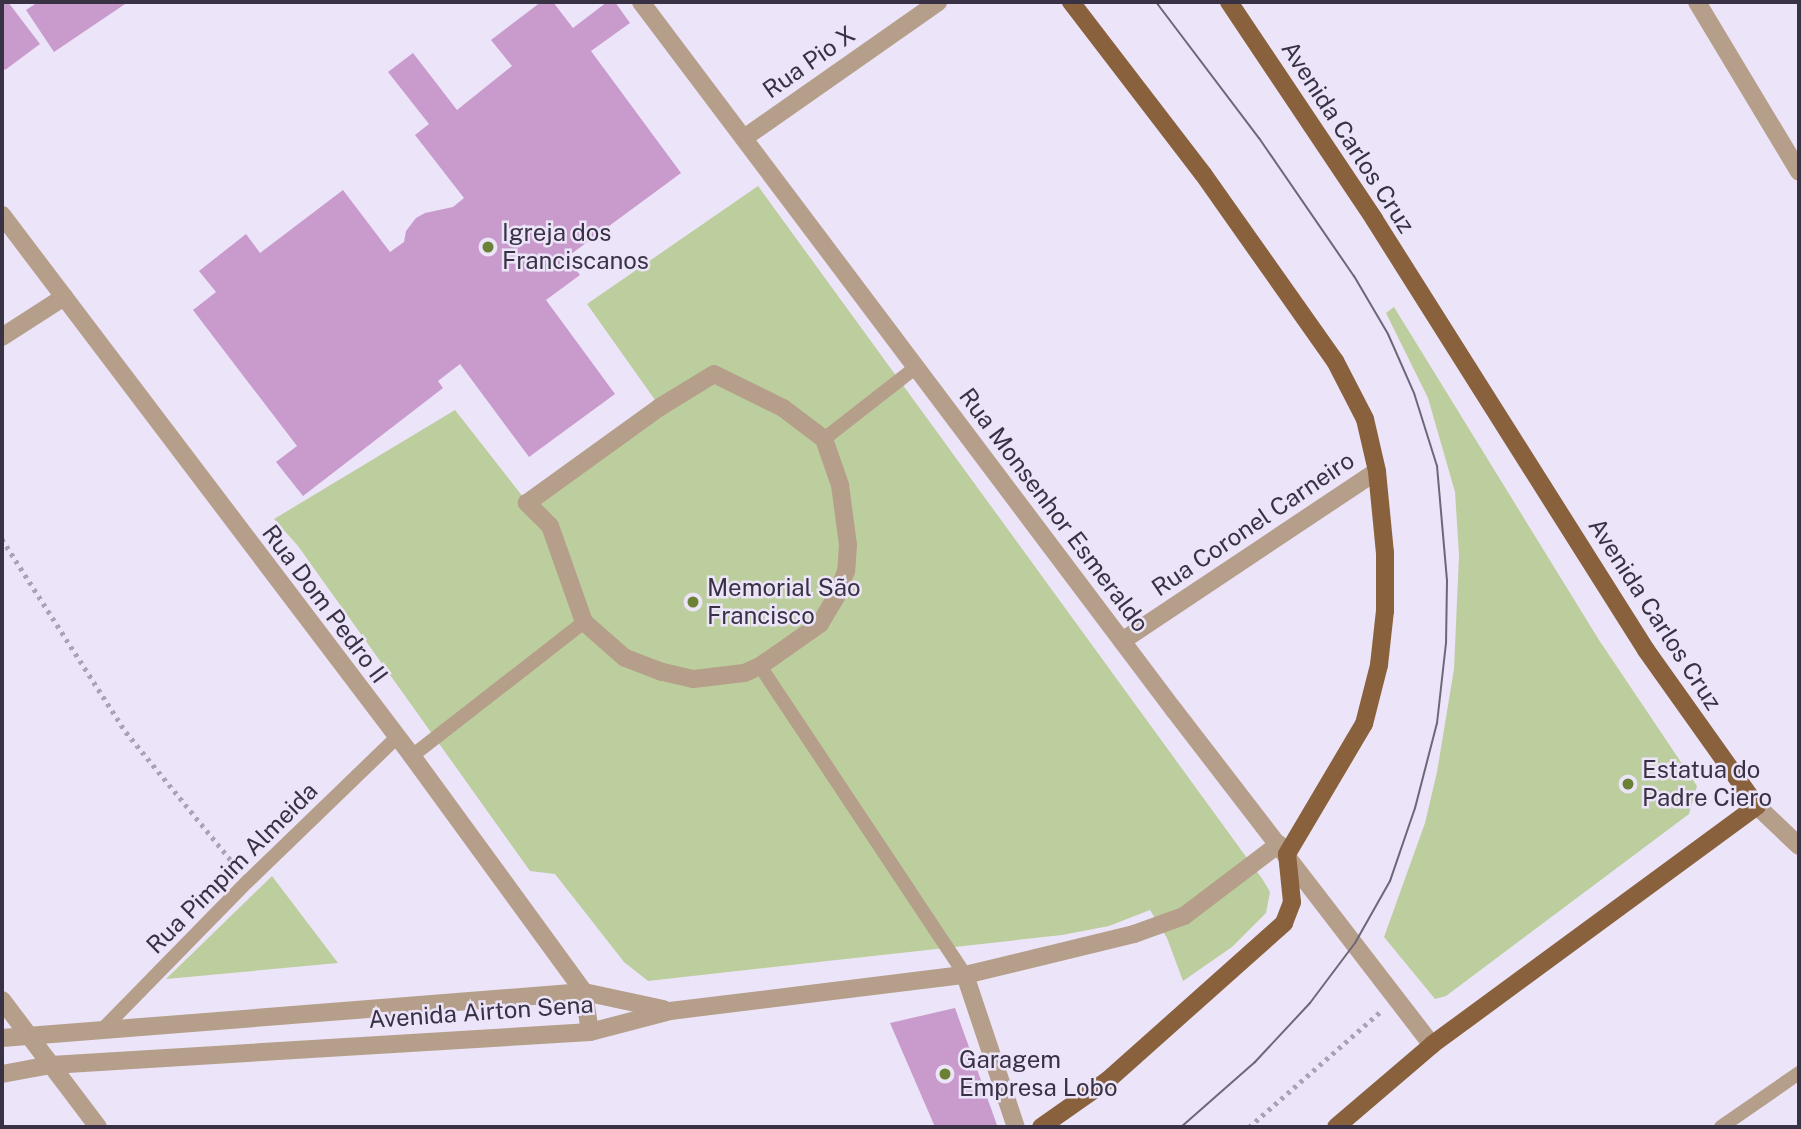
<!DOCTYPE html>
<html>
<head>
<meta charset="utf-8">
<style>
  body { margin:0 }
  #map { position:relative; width:1801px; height:1129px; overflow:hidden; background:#ece4f8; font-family:"Public Sans",sans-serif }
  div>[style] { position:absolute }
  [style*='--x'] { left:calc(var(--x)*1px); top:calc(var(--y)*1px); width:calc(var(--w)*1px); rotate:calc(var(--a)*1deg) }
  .green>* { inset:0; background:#bdce9e }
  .building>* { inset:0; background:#c89bcc }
  .path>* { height:4.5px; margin-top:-2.25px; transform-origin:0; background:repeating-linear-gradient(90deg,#aaa2b6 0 3.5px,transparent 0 8.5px) }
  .service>* { height:14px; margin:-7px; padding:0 7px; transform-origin:7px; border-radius:7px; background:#b59f8b }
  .pedestrian>* { height:18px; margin:-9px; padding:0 9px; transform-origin:9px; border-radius:9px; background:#b59f8b }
  .minor>* { height:18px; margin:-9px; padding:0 9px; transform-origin:9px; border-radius:9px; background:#b59f8b }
  .tertiary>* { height:18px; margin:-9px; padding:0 9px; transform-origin:9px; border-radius:9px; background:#b59f8b }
  .primary>* { height:18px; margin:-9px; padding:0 9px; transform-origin:9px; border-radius:9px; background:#89613c }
  .tram>* { height:2px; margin:-1px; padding:0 1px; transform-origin:1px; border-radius:1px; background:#6e6679 }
  .dots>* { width:19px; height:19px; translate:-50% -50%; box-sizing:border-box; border:4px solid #ece4f8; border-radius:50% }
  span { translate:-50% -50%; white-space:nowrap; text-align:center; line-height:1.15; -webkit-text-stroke:5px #ece4f8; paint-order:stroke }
  .street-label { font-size:24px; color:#393144 }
  .poi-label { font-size:24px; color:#393144 }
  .left { translate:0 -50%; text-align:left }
  .frame { position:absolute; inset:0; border:4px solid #393144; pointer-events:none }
</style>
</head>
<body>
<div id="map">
  <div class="green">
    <i style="clip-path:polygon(758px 186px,1263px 880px,1270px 892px,1266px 913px,1232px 947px,1183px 981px,1167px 938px,1150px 910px,1109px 926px,1062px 935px,648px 981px,624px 962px,555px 874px,530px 871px,298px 546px,274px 519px,455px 410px,527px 502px,660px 407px,587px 304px)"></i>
    <i style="clip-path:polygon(1394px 307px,1599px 640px,1697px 786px,1689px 814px,1446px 996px,1435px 999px,1384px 937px,1425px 823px,1437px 772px,1454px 669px,1459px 555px,1455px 492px,1428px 398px,1386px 313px)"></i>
    <i style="clip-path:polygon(272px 876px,338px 963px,166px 979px)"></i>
  </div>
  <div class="building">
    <i style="clip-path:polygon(2px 2px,8px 2px,40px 44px,5px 70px,2px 65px)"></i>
    <i style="clip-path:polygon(38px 2px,128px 2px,54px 52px,26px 10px)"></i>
    <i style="clip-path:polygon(541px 2px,553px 2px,573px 28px,607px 2px,615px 2px,630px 23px,591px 51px,681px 173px,567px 257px,580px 275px,546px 300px,615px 394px,529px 457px,460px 364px,438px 381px,443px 388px,303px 496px,276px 462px,297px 446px,193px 310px,216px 292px,199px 271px,246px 234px,260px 253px,343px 190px,390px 252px,404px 242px,406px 231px,416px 218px,425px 213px,453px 207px,464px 198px,415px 135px,429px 124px,388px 72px,413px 53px,457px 110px,512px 66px,491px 40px)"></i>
    <i style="clip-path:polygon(955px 1008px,997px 1125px,993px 1127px,935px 1127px,890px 1023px)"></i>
  </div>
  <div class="path">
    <i style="--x:2;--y:539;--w:229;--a:57.3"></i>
    <i style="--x:126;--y:732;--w:172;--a:50.7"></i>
    <i style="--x:1249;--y:1127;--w:174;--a:-41.3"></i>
  </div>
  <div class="service">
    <i style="--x:824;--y:439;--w:117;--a:-38"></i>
    <i style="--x:760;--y:666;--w:371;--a:56.4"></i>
    <i style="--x:412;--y:756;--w:218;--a:-37.9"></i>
    <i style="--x:101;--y:1031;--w:210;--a:-45.6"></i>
    <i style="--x:248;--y:881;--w:204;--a:-44"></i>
    <i style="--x:1721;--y:1127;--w:95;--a:-34.7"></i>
  </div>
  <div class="pedestrian">
    <i style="--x:714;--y:374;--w:77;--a:26.2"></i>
    <i style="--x:783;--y:408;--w:51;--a:37.1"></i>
    <i style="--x:824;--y:439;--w:49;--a:70.8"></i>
    <i style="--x:840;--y:485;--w:61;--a:82.4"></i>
    <i style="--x:848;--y:545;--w:26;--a:94"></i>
    <i style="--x:846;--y:571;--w:28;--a:111"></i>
    <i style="--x:836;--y:597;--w:31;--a:121"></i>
    <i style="--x:820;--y:624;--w:73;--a:145"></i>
    <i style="--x:760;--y:666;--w:17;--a:156"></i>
    <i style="--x:744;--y:673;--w:51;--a:173.3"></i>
    <i style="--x:693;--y:679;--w:32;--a:-167"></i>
    <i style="--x:662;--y:672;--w:40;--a:-159"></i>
    <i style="--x:625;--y:658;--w:55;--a:-138.7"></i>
    <i style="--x:584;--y:622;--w:102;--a:-109.5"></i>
    <i style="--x:550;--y:526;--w:33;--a:-135"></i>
    <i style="--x:527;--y:503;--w:164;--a:-35.8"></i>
    <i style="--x:660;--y:407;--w:63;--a:-31.4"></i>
  </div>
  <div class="minor">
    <i style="--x:1697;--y:2;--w:198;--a:59"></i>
    <i style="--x:744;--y:138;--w:237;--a:-35"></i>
    <i style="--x:2;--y:215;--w:679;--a:52.84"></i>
    <i style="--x:412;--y:756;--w:292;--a:53.9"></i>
    <i style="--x:584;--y:992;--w:40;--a:81.5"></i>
    <i style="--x:2;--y:337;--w:74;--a:-32.8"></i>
    <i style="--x:1122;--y:641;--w:306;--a:-33.7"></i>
    <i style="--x:1757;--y:806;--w:58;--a:43.6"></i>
    <i style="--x:965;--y:975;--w:160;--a:71.5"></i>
    <i style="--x:2;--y:1000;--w:159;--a:52.9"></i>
    <i style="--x:2;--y:1038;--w:584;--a:-4.52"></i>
    <i style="--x:584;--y:992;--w:81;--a:12.1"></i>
    <i style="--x:2;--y:1074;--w:50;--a:-10.4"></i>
    <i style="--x:51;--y:1065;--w:540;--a:-3.5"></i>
    <i style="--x:590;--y:1032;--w:83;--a:-14.7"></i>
    <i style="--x:670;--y:1011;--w:297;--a:-7"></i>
    <i style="--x:965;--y:975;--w:174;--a:-13.6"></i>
    <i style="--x:1134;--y:934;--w:53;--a:-19.8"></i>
    <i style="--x:1184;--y:916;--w:119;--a:-37.2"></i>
  </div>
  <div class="tertiary">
    <i style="--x:641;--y:2;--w:886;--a:53.03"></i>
    <i style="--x:1174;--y:710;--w:423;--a:52.4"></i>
  </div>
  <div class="primary">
    <i style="--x:1229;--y:2;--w:261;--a:56.2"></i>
    <i style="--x:1374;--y:219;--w:510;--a:57.74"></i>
    <i style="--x:1646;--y:650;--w:191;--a:54.6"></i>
    <i style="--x:1757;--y:806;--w:403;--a:143.7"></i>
    <i style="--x:1432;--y:1045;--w:126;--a:139.5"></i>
    <i style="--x:1041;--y:1127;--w:82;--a:-35"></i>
    <i style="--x:1108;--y:1080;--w:236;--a:-41.7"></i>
    <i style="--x:1284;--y:923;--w:22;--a:-69"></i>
    <i style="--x:1292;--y:902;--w:48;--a:-95.9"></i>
    <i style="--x:1287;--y:854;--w:151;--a:-59.4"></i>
    <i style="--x:1364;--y:724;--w:61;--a:-75.7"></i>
    <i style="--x:1379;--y:665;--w:54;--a:-83.7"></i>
    <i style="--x:1385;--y:611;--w:58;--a:-90"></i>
    <i style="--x:1385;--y:553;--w:82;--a:-95.6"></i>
    <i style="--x:1377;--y:471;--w:53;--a:-103"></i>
    <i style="--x:1365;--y:419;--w:65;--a:-117.3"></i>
    <i style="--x:1335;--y:361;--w:229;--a:-125.2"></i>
    <i style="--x:1203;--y:174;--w:217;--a:-127.5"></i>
  </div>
  <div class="tram">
    <i style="--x:1156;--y:2;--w:171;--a:52.9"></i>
    <i style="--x:1259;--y:138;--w:168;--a:55.5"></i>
    <i style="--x:1354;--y:276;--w:67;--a:59.6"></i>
    <i style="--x:1388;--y:334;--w:64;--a:66.2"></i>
    <i style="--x:1414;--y:393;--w:77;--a:72.5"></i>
    <i style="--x:1437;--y:466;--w:115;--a:85"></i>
    <i style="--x:1447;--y:581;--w:62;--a:90.9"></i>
    <i style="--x:1446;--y:643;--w:81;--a:96.4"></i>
    <i style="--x:1437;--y:723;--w:88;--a:104.5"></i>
    <i style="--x:1415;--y:808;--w:77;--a:108.9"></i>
    <i style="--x:1390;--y:881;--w:71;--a:119.4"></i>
    <i style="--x:1355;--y:943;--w:75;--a:126.9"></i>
    <i style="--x:1310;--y:1003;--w:81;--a:133"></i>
    <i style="--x:1255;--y:1062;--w:98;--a:138.7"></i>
  </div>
  <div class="dots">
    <i style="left:488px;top:247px;background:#6b8234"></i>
    <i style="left:693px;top:602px;background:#6b8234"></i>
    <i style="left:1628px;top:784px;background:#6b8234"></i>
    <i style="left:945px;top:1074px;background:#6b8234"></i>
  </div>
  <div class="street-label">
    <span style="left:809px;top:62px;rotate:-35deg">Rua Pio X</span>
    <span style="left:1348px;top:137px;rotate:57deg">Avenida Carlos Cruz</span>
    <span style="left:1054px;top:510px;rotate:53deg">Rua Monsenhor Esmeraldo</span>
    <span style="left:1253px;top:524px;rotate:-34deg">Rua Coronel Carneiro</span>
    <span style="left:325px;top:604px;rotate:53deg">Rua Dom Pedro II</span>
    <span style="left:1655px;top:614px;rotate:57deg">Avenida Carlos Cruz</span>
    <span style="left:232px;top:868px;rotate:-45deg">Rua Pimpim Almeida</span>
    <span style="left:481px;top:1012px;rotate:-4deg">Avenida Airton Sena</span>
  </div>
  <div class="poi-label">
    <span class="left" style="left:502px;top:247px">Igreja dos<br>Franciscanos</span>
    <span class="left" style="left:707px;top:602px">Memorial São<br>Francisco</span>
    <span class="left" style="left:1642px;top:784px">Estatua do<br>Padre Ciero</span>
    <span class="left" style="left:959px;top:1074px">Garagem<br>Empresa Lobo</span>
  </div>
  <div class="frame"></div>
</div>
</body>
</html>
